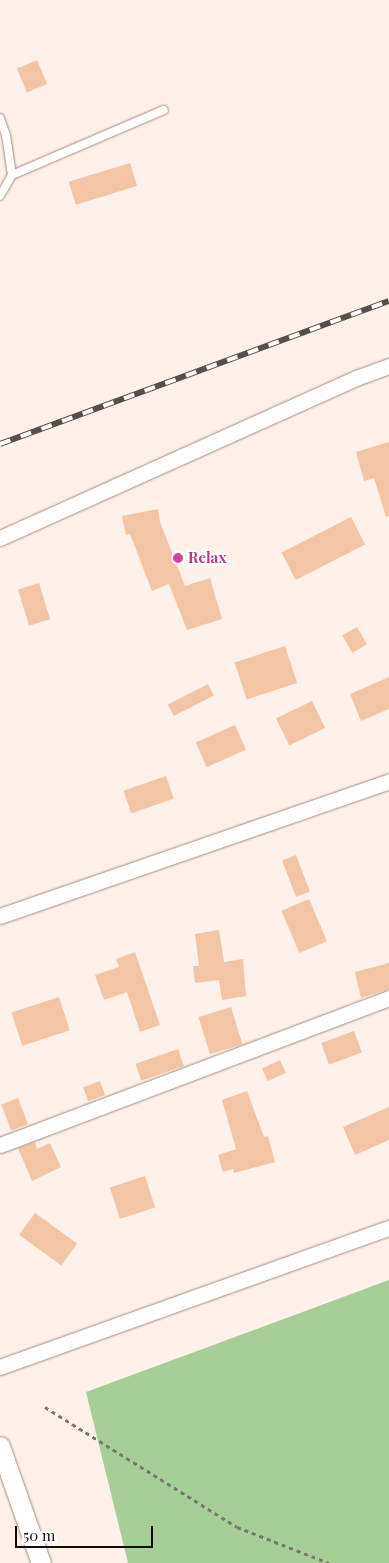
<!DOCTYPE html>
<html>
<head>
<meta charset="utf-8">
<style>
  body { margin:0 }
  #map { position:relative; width:389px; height:1563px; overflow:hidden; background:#fef1e9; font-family:"Playfair Display",serif }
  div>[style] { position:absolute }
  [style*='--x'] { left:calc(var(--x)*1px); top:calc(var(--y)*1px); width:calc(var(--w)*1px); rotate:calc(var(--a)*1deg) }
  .green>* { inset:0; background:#a6ce96 }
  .building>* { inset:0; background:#f4c5a4; transform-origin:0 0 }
  .path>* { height:3px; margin-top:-1.5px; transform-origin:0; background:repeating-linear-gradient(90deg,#7f756f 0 4px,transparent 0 8px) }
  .roads { filter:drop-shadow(0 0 1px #a08d80) drop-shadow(0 0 1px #a08d80) }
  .service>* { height:8px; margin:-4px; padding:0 4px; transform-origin:4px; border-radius:4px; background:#fff }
  .minor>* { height:15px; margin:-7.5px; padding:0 7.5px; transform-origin:7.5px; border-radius:7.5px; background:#fff }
  .tertiary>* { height:19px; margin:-9.5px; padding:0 9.5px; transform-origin:9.5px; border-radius:9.5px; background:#fff }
  .rail>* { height:5.5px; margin-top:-2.75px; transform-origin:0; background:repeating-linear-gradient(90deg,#fff 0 11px,#584f4a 0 22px); box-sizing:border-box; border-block:1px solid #584f4a }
  .dots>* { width:14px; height:14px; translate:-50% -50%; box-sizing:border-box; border:2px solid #fff; border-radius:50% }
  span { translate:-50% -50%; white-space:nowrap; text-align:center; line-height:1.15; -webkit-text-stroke:4px #fff; paint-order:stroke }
  .hotel-label { font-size:15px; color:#b23c85; font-weight:700 }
  .left { translate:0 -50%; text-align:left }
  .scale { position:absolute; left:15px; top:1526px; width:138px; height:22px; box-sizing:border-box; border:2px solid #120b07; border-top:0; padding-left:6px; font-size:15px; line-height:18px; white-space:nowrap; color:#120b07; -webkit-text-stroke:4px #fff; paint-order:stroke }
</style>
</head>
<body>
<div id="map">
  <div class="green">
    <i style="clip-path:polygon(389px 1280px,389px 1563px,128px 1563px,86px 1392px)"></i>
  </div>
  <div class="building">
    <i style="left:37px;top:60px;width:26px;height:22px;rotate:67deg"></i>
    <i style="left:130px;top:163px;width:24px;height:64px;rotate:73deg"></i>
    <i style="clip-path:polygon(389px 442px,389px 516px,386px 517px,374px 478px,364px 481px,356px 452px)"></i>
    <i style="clip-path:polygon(158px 509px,160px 522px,185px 586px,210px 578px,222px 619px,187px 630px,169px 584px,152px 591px,130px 534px,126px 535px,122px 516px)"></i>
    <i style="left:351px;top:517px;width:31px;height:78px;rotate:63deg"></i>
    <i style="left:39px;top:583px;width:38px;height:22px;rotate:73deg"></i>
    <i style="left:357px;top:627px;width:20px;height:17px;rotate:60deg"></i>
    <i style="left:285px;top:646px;width:39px;height:53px;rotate:72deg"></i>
    <i style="clip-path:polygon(389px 677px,389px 709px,361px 721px,350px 694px)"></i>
    <i style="left:208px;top:684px;width:13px;height:45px;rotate:63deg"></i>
    <i style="left:312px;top:701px;width:30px;height:40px;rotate:64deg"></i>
    <i style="left:235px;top:725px;width:27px;height:43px;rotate:66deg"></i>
    <i style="left:166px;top:776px;width:24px;height:45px;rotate:71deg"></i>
    <i style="left:296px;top:855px;width:39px;height:15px;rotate:69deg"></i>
    <i style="left:309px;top:899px;width:46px;height:30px;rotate:67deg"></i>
    <i style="clip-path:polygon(219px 930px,224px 962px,243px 959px,246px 996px,222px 1000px,219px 980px,195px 983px,193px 966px,199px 966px,195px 934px)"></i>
    <i style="clip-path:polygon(135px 952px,160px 1025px,140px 1032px,127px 992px,104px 1000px,95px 975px,119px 967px,116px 959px)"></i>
    <i style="clip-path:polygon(389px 963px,389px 989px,361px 998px,355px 972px)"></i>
    <i style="left:59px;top:997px;width:35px;height:50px;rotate:72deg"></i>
    <i style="left:231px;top:1007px;width:39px;height:34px;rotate:73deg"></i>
    <i style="left:354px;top:1031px;width:23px;height:35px;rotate:70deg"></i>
    <i style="left:178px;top:1049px;width:18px;height:45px;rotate:71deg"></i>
    <i style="left:280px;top:1060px;width:14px;height:20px;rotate:65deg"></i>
    <i style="left:100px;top:1081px;width:15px;height:18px;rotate:70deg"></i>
    <i style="clip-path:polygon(247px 1091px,264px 1137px,268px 1136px,275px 1162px,234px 1173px,233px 1169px,223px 1172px,218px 1155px,236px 1149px,222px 1100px)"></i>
    <i style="left:18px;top:1098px;width:28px;height:18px;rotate:69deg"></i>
    <i style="clip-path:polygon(389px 1107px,389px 1140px,355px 1155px,343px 1127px)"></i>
    <i style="clip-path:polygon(35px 1142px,37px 1149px,50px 1143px,61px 1167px,32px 1181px,18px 1148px)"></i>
    <i style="left:145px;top:1176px;width:33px;height:37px;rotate:72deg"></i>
    <i style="left:35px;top:1213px;width:52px;height:27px;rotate:36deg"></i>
  </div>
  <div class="path">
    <i style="--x:45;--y:1407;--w:226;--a:32"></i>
    <i style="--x:237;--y:1527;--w:99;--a:21.4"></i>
  </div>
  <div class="roads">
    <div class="service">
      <i style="--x:0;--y:118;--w:18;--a:71"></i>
      <i style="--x:6;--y:135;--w:40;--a:81.5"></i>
      <i style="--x:12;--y:175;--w:24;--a:120"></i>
      <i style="--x:12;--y:175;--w:165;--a:-23.2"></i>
    </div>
    <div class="minor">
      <i style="--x:0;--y:538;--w:390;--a:-24.2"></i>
      <i style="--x:356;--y:378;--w:35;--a:-20"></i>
      <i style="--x:0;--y:916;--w:412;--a:-19.1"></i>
      <i style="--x:0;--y:1145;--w:416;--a:-20.7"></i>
      <i style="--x:0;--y:1367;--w:413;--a:-19.7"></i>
    </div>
    <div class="tertiary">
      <i style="--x:0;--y:1446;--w:124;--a:70.7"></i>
    </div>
  </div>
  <div class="rail">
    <i style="--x:0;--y:444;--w:414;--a:-20.2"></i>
  </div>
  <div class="dots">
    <i style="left:178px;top:558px;background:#d1479c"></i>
  </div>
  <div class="hotel-label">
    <span class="left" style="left:188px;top:558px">Relax</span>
  </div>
  <div class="scale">50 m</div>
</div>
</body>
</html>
